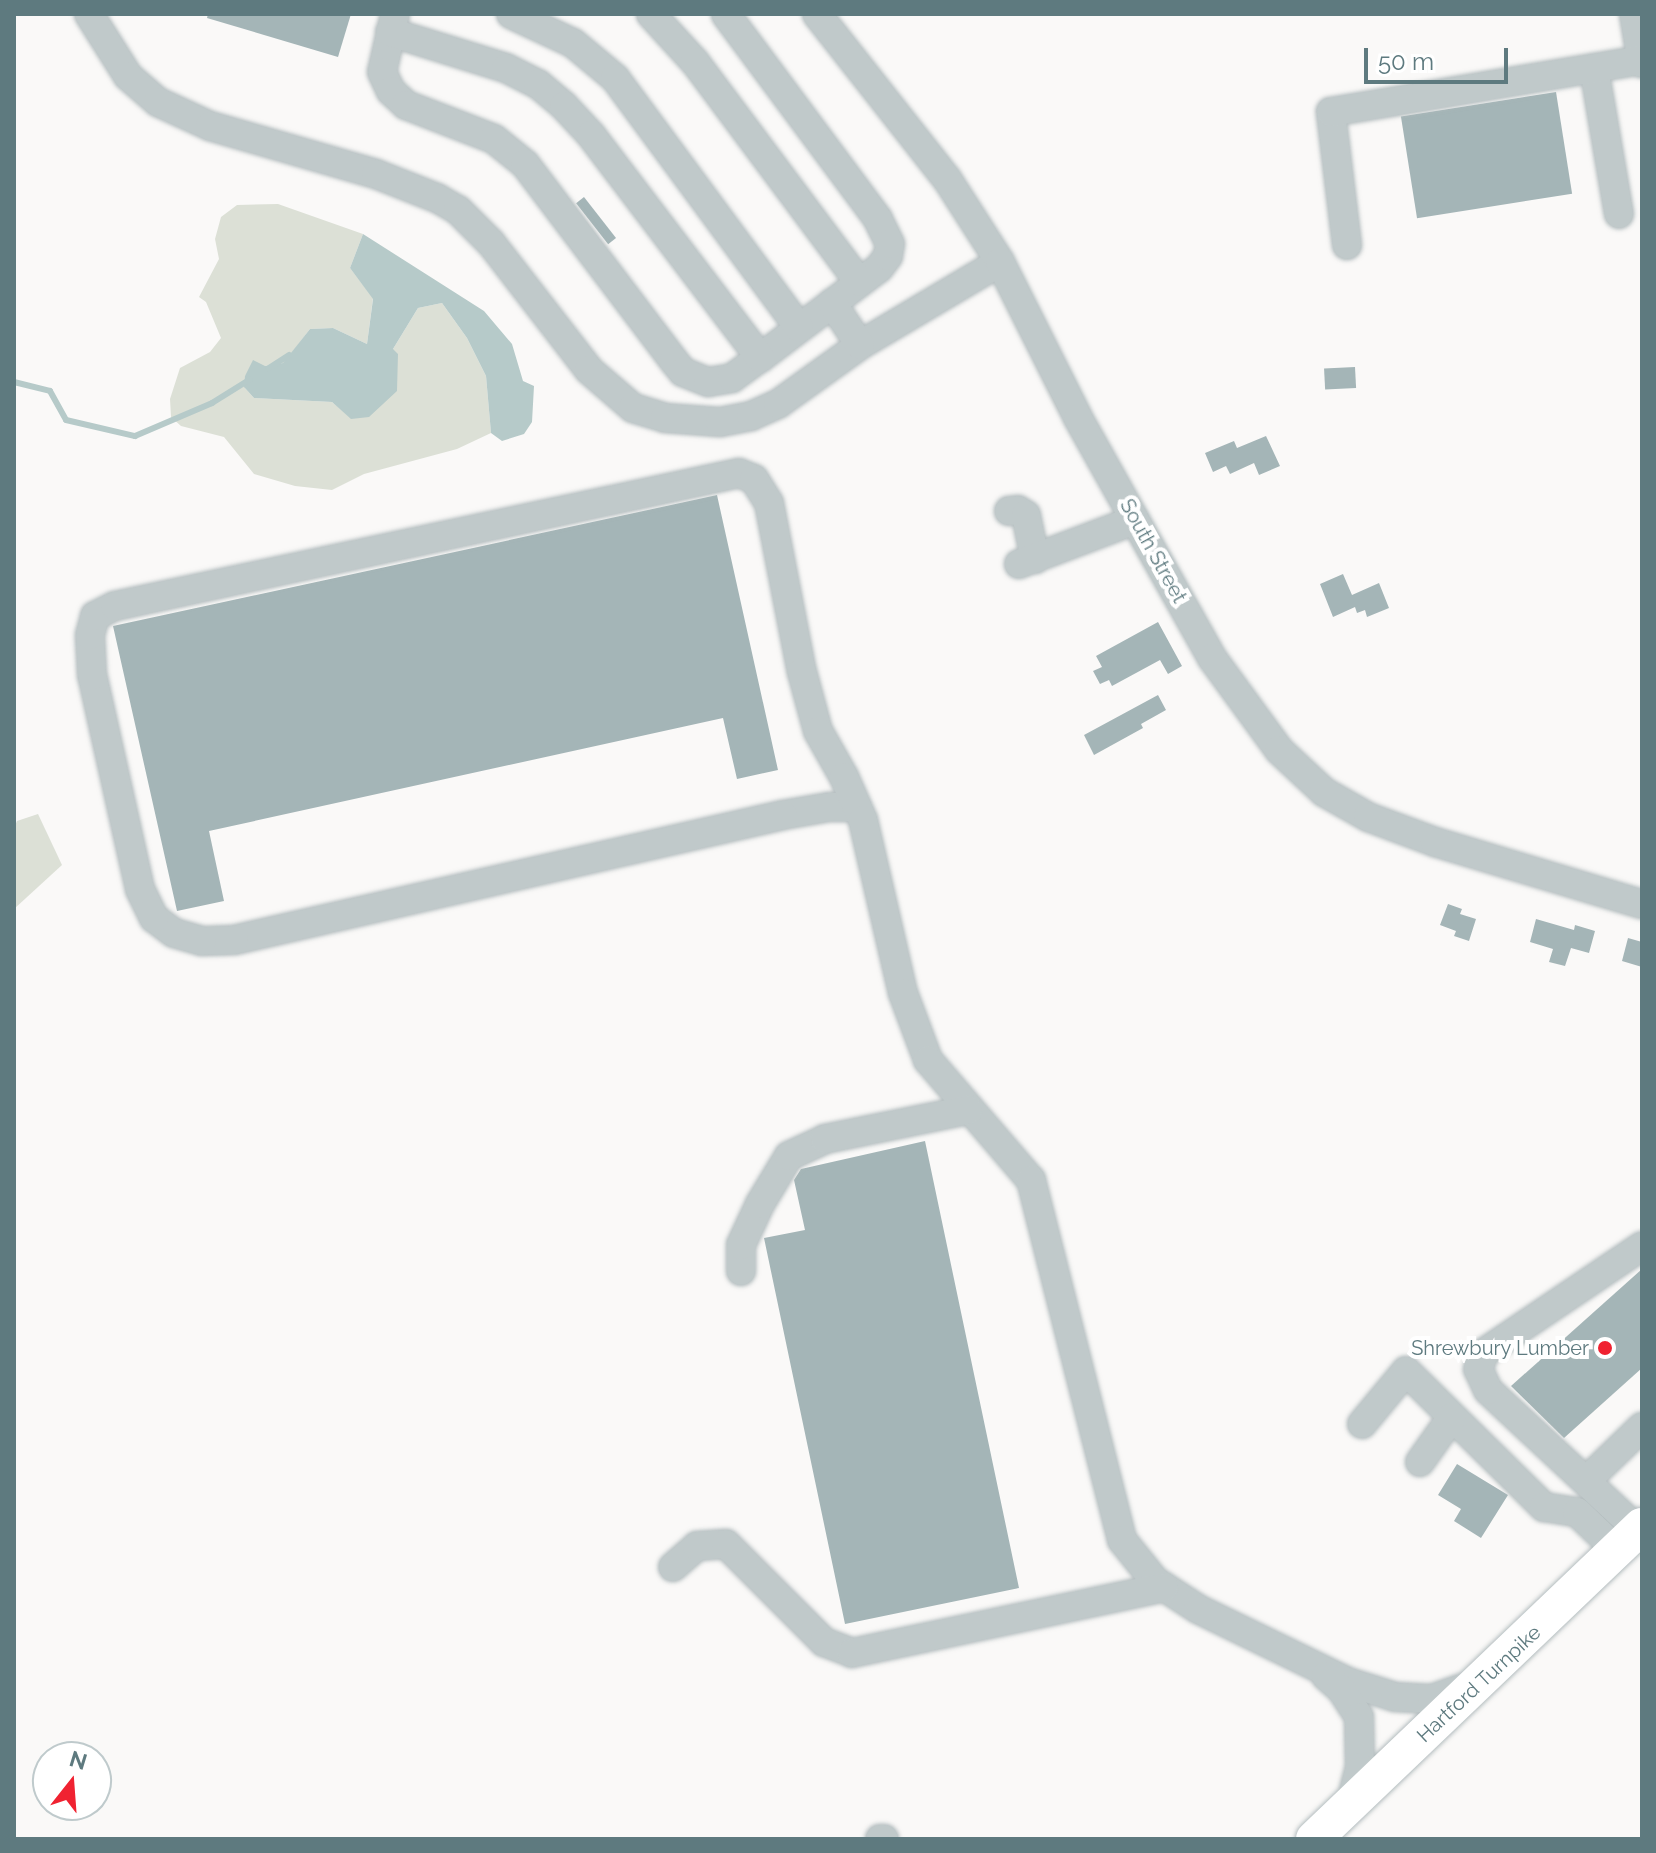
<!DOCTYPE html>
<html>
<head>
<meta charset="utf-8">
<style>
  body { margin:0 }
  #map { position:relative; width:1656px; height:1853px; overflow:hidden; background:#faf9f8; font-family:Raleway,sans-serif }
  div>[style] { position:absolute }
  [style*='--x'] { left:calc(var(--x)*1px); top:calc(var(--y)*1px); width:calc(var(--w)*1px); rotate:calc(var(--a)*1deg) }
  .green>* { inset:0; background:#dce0d6 }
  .water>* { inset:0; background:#b6cac9 }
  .stream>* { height:6px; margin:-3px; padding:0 3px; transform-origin:3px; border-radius:3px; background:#b6cac9 }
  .building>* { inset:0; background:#a4b5b7; transform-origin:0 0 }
  .roads { filter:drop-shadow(0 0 2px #b4bdbf) drop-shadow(0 0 2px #b4bdbf) }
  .minor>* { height:28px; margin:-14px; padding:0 14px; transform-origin:14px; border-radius:14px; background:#c0c9ca }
  .major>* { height:36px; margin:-18px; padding:0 18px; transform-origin:18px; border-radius:18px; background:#fff }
  .dots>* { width:22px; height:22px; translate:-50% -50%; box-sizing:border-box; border:4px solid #fff; border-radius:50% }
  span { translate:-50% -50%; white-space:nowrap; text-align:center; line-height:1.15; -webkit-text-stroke:8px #fff; paint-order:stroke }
  .street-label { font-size:20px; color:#5e7a7f }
  .poi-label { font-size:20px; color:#5e7a7f }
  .right { translate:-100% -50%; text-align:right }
  .frame { position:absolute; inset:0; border:16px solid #5e7a7f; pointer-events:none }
  .north { position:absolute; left:32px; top:1741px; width:80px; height:80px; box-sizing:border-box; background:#fff; border:2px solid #bfcacc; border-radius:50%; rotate:17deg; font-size:22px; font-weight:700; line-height:32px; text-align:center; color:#5e7a7f }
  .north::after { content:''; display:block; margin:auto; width:28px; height:36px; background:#f02231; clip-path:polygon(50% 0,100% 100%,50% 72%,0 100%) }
  .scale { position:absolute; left:1364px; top:48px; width:144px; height:36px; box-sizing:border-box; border:4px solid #5e7a7f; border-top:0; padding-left:10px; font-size:24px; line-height:28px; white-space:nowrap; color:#5e7a7f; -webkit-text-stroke:6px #fff; paint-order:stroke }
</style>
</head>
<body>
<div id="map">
  <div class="green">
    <i style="clip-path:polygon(278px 204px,363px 234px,350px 268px,373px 298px,367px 344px,333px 328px,310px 329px,284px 363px,265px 366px,245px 376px,245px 388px,254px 398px,332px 402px,351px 418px,418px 308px,442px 303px,467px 338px,486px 376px,491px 433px,457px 449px,364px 474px,332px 490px,295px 486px,254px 474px,224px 437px,181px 426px,171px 417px,170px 399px,180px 368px,210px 352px,221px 338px,206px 302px,199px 297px,219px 259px,215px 239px,221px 217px,237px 205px)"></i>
    <i style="clip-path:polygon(38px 814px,62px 865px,14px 909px,14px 828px,17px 821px)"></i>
  </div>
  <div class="water">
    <i style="clip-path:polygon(363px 234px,484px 311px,512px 344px,523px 381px,534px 386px,532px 422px,524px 434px,502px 441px,491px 433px,486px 376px,467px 338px,442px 303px,418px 308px,393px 349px,398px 354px,397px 391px,369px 417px,351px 419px,332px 402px,254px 398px,244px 387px,245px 376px,253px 360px,265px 366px,283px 363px,310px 329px,333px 328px,367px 344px,373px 299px,350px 268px)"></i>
  </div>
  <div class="stream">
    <i style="--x:269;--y:368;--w:24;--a:-33"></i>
    <i style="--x:14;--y:382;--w:37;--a:14"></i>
    <i style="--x:50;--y:391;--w:33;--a:61"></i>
    <i style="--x:66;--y:420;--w:71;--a:13.1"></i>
    <i style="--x:135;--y:436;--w:84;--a:-23.2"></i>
    <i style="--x:212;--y:403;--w:44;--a:-31.9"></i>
  </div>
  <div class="building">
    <i style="clip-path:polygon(208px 14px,351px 14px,338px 57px,207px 18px)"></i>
    <i style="left:1556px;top:92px;width:103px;height:157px;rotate:81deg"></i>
    <i style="left:584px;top:197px;width:52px;height:10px;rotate:52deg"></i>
    <i style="left:1355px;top:367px;width:21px;height:31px;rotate:87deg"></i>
    <i style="clip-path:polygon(1266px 436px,1280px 466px,1259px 475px,1254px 463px,1230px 474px,1226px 466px,1213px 472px,1205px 453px,1234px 441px,1237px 448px)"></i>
    <i style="clip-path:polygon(717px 495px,778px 770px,737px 779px,723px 718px,209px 831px,224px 901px,177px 911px,113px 626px)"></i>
    <i style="clip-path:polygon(1343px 574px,1352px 595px,1379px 583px,1389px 608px,1367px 617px,1365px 610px,1357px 613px,1355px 607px,1333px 617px,1320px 584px)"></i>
    <i style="clip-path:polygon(1158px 622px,1182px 666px,1168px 674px,1160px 660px,1112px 686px,1109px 680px,1100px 684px,1093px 671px,1102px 667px,1096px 656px)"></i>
    <i style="clip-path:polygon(1158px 695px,1166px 710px,1141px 724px,1143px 728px,1094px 755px,1084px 735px)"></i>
    <i style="clip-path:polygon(1448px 904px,1462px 909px,1460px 914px,1476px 919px,1469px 941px,1454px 936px,1456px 931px,1440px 925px)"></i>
    <i style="clip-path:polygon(1536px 919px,1574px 930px,1575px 925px,1595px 931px,1589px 953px,1571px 948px,1565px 966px,1549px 962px,1553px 949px,1530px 942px)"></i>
    <i style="clip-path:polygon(1628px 938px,1642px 942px,1642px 967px,1622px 961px)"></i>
    <i style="clip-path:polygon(925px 1141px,1019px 1588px,845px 1624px,764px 1238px,805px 1230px,794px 1180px,801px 1169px)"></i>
    <i style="clip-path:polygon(1642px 1269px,1642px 1368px,1564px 1438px,1511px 1386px)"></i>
    <i style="clip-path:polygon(1457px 1464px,1508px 1495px,1481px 1538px,1454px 1521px,1461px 1509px,1438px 1495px)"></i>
  </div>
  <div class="roads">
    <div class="minor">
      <i style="--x:89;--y:14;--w:73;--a:57.8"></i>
      <i style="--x:128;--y:76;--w:40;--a:41"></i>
      <i style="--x:158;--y:102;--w:57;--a:24.8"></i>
      <i style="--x:210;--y:126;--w:173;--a:16.1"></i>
      <i style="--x:376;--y:174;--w:66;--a:21.5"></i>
      <i style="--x:437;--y:198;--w:24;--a:30"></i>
      <i style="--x:458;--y:210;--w:47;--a:45"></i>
      <i style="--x:491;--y:243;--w:160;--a:52.3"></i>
      <i style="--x:589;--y:370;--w:58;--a:40.8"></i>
      <i style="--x:633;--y:408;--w:34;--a:17"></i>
      <i style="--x:665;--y:418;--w:55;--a:4.2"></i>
      <i style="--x:720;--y:422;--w:32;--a:-11"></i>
      <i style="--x:751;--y:416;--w:30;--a:-24"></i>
      <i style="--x:778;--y:404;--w:101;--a:-35.7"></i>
      <i style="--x:860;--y:345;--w:163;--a:-30.7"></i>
      <i style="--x:395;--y:14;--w:59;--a:102.6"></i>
      <i style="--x:382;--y:72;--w:21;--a:65"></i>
      <i style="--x:391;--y:91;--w:21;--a:43"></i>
      <i style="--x:406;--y:105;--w:94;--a:21.1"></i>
      <i style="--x:494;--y:139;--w:40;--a:39"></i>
      <i style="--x:525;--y:164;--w:247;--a:52.9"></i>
      <i style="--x:674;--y:361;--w:14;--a:51"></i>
      <i style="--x:683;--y:372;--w:27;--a:22"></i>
      <i style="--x:708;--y:382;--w:24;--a:-9"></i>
      <i style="--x:732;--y:378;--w:34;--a:-36"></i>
      <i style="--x:760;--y:358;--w:149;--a:-37.1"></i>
      <i style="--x:879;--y:268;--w:15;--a:-53"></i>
      <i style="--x:888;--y:256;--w:12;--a:-81"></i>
      <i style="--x:890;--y:244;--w:28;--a:-116"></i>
      <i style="--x:878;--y:219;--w:255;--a:-126.6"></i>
      <i style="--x:511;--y:14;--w:68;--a:25.1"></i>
      <i style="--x:573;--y:43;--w:55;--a:39.8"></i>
      <i style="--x:615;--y:78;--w:310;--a:53.6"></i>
      <i style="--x:651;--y:14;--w:65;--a:47.5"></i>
      <i style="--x:695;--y:62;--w:274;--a:53.3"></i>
      <i style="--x:817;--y:14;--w:210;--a:51.8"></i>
      <i style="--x:947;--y:179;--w:98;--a:57.4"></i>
      <i style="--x:1000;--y:262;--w:174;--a:63.4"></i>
      <i style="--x:1078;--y:418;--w:275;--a:60.8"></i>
      <i style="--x:1212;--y:658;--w:114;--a:53.9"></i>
      <i style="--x:1279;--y:750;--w:62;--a:43"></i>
      <i style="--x:1324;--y:792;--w:51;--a:29.6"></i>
      <i style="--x:1368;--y:817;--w:72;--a:20.5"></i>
      <i style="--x:1435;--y:842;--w:216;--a:16.7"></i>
      <i style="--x:1634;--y:14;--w:50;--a:80.7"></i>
      <i style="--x:390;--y:32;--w:121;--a:17.2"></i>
      <i style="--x:506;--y:68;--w:36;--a:27"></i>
      <i style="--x:538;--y:84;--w:34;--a:40"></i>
      <i style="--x:564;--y:106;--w:40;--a:47"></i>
      <i style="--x:591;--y:135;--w:280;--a:52.8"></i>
      <i style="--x:1594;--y:68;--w:148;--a:80.3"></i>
      <i style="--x:1347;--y:245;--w:134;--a:-96.9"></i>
      <i style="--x:1331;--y:112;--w:315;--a:-9.5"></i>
      <i style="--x:832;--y:303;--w:50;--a:56.3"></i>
      <i style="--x:1009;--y:511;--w:9;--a:-6"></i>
      <i style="--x:1018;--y:510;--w:9;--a:32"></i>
      <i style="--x:1026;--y:515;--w:45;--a:78.4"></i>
      <i style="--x:1019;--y:564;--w:124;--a:-20.8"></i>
      <i style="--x:857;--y:807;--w:28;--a:180"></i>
      <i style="--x:829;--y:807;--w:47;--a:170.1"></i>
      <i style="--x:783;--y:815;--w:563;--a:167.17"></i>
      <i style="--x:234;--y:940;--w:32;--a:178"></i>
      <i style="--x:202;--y:941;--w:29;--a:-164"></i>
      <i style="--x:174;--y:933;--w:25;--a:-143"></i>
      <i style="--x:154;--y:918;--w:32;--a:-116"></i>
      <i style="--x:140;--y:889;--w:219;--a:-102.6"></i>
      <i style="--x:92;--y:675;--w:40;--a:-92.9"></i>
      <i style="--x:90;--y:635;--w:20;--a:-75"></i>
      <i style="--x:95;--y:616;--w:22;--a:-27"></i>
      <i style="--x:115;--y:606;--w:638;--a:-12.03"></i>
      <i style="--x:739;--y:473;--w:16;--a:22"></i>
      <i style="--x:754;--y:479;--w:28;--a:58"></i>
      <i style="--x:769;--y:503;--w:172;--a:79"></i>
      <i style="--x:802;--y:672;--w:61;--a:74.8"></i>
      <i style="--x:818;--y:731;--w:53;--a:60.5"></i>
      <i style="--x:844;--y:777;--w:47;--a:66.2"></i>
      <i style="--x:863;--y:820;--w:178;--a:77"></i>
      <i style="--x:903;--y:993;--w:72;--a:69.5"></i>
      <i style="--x:928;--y:1060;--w:158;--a:49.4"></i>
      <i style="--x:1031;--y:1180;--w:371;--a:75.8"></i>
      <i style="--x:1122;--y:1540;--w:53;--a:51.2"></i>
      <i style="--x:1155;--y:1581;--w:51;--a:33.1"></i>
      <i style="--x:1198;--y:1609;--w:167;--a:26"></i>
      <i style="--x:1348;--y:1682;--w:49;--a:17.7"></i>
      <i style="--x:1395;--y:1697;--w:37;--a:3"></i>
      <i style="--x:1432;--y:1699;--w:41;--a:-19.7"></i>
      <i style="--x:741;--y:1271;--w:26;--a:-90"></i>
      <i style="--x:741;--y:1245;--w:45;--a:-65.1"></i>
      <i style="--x:760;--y:1204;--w:56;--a:-58.9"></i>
      <i style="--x:789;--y:1156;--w:40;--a:-25"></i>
      <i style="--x:825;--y:1139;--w:146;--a:-11.5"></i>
      <i style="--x:1362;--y:1424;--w:69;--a:-50.3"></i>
      <i style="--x:1406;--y:1371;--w:194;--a:44.6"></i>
      <i style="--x:1544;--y:1507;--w:33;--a:9"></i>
      <i style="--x:1577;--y:1512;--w:57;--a:43.6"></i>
      <i style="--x:1420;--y:1462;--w:55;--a:-54.6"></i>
      <i style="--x:1586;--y:1481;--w:78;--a:-44"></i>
      <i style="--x:1638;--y:1530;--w:205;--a:-137"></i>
      <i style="--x:1488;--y:1390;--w:23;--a:-115"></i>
      <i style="--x:1478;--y:1369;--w:18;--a:-68"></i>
      <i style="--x:1485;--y:1352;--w:189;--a:-34"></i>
      <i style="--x:673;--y:1567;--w:32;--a:-41"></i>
      <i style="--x:697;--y:1546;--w:29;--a:-4"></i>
      <i style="--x:726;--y:1544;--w:139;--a:45"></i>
      <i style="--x:824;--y:1642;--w:30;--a:21"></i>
      <i style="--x:852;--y:1653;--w:319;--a:-11.9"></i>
      <i style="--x:1326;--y:1676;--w:20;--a:41"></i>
      <i style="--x:1341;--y:1689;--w:33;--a:57"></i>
      <i style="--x:1359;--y:1717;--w:50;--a:88.9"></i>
      <i style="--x:1360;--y:1767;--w:40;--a:104.4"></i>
      <i style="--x:880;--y:1839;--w:4;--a:0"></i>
    </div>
    <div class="major">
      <i style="--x:1314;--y:1839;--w:453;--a:-43.7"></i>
    </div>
  </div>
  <div class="dots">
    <i style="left:1605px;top:1348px;background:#f02231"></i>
  </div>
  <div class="street-label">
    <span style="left:1153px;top:551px;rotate:61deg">South Street</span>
    <span style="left:1479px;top:1684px;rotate:-43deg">Hartford Turnpike</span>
  </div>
  <div class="poi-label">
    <span class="right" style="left:1589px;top:1348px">Shrewbury Lumber</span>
  </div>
  <div class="frame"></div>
  <div class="north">N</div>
  <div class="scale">50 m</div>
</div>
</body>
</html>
